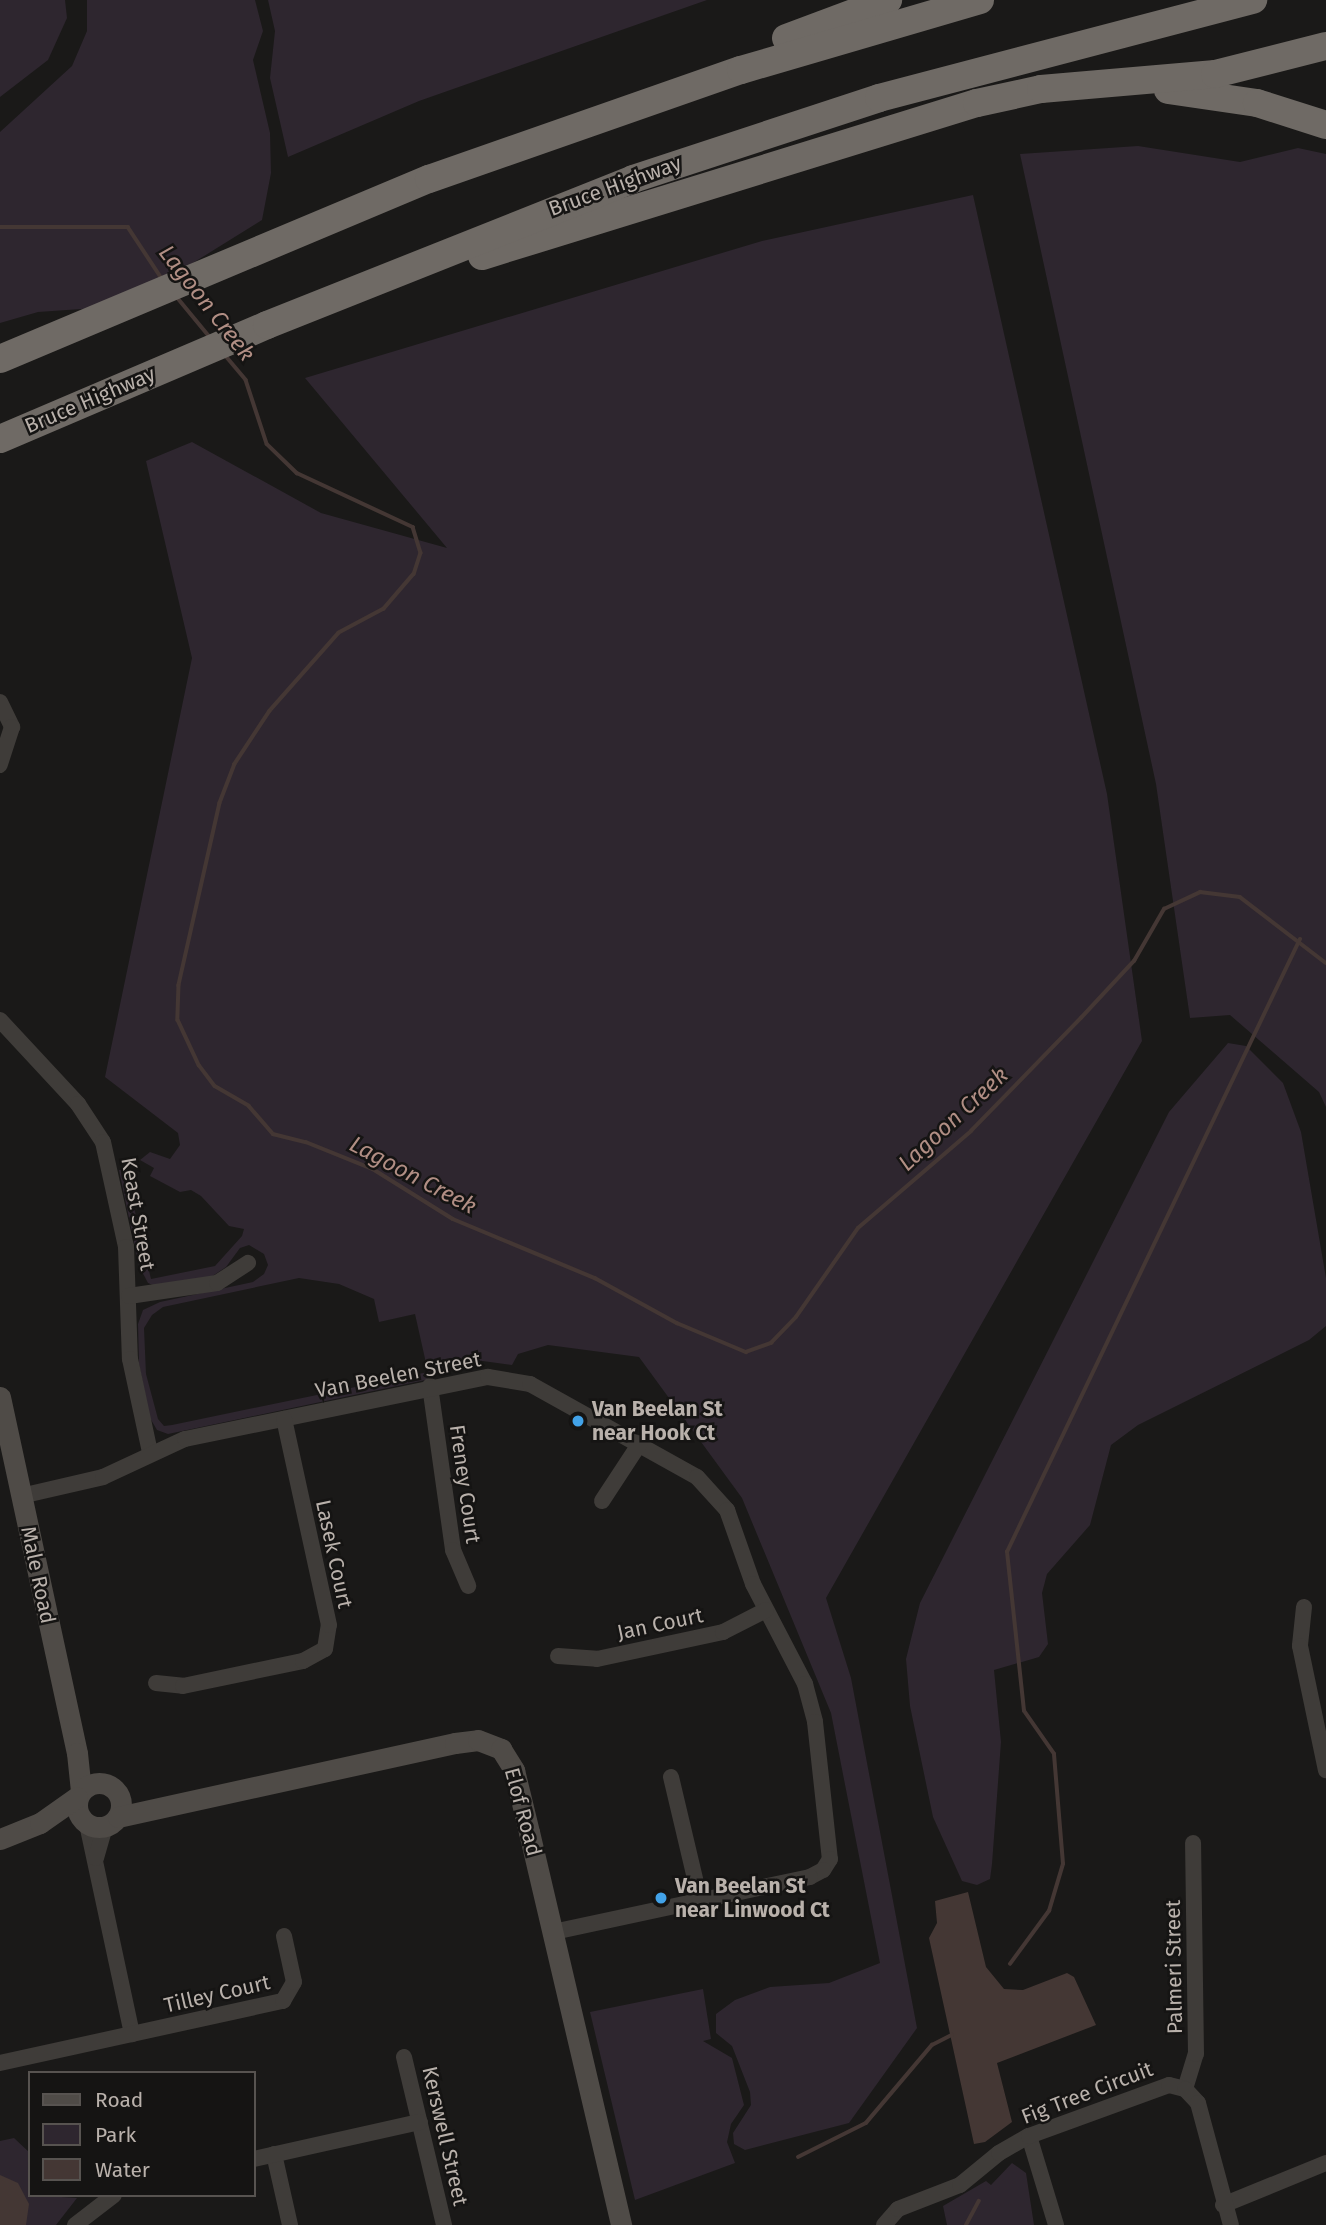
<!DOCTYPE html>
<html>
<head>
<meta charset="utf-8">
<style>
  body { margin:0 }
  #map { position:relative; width:1326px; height:2225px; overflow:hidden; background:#1a1918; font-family:"Fira Sans",sans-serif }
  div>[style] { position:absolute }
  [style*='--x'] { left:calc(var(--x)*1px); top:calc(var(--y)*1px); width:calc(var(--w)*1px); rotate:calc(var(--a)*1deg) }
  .green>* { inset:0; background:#2e262f }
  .water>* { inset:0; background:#443734 }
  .stream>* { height:3.5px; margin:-1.75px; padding:0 1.75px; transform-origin:1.75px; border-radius:1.75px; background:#443734 }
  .street>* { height:16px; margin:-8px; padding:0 8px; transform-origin:8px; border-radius:8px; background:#3f3c39 }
  .secondary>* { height:21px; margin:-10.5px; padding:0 10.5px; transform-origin:10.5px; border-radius:10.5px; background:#4f4b47 }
  .secondary>.ring { margin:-10.5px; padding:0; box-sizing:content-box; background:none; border:21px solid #4f4b47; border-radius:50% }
  .highway>* { height:28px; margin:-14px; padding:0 14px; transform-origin:14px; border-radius:14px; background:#6f6a65 }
  .dots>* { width:19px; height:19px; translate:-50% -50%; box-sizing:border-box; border:4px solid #151413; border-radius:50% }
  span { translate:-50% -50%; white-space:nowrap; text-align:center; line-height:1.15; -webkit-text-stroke:5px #151413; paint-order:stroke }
  .street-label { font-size:21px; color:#b9b1ab }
  .poi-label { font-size:21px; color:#b9b1ab; font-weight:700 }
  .left { translate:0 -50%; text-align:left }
  .water-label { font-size:23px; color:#b18e84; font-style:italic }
  .legend { position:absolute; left:28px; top:2071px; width:228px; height:126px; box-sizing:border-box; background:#151413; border:2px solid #575350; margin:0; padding:9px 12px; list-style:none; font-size:21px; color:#b9b1ab }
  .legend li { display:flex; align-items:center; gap:14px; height:35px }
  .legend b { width:35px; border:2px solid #575350 }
</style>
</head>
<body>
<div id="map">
  <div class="green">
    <i style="clip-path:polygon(0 0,65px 0,67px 18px,48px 60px,0 97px)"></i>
    <i style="clip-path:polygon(87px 0,255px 0,263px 31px,253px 60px,270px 133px,271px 173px,262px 220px,180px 271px,96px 308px,38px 312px,0 323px,0 132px,72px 66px,87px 31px)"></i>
    <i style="clip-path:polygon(268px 0,707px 0,419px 101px,288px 157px,270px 78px,275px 31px)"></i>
    <i style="clip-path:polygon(1138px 146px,1240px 162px,1298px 148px,1326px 154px,1326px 1107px,1319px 1092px,1230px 1015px,1190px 1018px,1156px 784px,1020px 154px)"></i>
    <i style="clip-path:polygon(evenodd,973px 195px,1107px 794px,1142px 1041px,826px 1598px,851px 1678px,917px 2028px,849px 2123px,745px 2150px,734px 2144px,733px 2133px,751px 2105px,750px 2092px,732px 2046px,716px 2033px,716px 2014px,735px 2000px,770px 1987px,829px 1983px,880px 1963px,831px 1713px,742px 1498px,639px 1357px,548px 1345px,518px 1354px,512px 1365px,468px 1359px,460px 1366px,429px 1372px,430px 1379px,168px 1434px,157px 1430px,150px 1418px,139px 1364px,138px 1324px,143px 1310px,160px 1302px,253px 1282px,264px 1274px,268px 1265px,264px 1254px,249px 1245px,240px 1248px,226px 1267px,211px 1277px,155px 1286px,148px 1283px,139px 1266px,119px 1170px,125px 1170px,151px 1279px,215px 1266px,242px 1236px,244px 1229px,229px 1226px,201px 1196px,191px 1190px,180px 1192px,150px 1176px,154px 1168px,140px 1160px,150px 1152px,170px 1159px,180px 1145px,178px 1133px,105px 1077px,192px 658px,146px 461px,192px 442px,321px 513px,447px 548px,305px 378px,762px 241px,973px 195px,299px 1278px,339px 1284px,374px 1299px,379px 1322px,415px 1314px,428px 1372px,172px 1425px,164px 1426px,158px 1419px,146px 1374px,144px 1328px,152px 1315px,163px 1307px,299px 1278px)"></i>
    <i style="clip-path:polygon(1228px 1043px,1246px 1046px,1283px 1083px,1301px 1132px,1326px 1278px,1326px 1326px,1309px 1340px,1138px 1425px,1111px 1445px,1090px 1525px,1047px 1574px,1042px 1593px,1048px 1644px,1039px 1657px,994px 1670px,1001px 1742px,992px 1864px,990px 1879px,977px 1885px,962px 1881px,933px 1817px,910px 1706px,906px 1659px,920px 1603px,1169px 1112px)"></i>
    <i style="clip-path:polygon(703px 1989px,711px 2039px,703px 2041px,732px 2058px,744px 2105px,731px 2124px,727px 2142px,735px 2163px,635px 2200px,590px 2012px)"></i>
    <i style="clip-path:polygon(14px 2138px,30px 2153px,30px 2195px,77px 2198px,56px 2225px,0 2225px,0 2141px)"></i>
    <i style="clip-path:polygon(1012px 2163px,1026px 2173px,1034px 2225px,947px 2225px,943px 2206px,986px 2181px,991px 2185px)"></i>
  </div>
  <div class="water">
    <i style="clip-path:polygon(968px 1892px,986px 1967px,1004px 1989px,1023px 1990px,1067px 1973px,1074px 1977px,1096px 2025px,997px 2063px,1012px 2122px,985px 2142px,974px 2144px,929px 1938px,937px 1923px,935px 1901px)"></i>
    <i style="clip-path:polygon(0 2175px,18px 2183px,29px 2204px,26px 2225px,0 2225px)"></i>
  </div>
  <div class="stream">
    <i style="--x:0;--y:227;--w:128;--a:0"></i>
    <i style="--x:128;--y:227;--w:64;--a:56.6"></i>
    <i style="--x:177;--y:297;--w:52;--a:50.5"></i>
    <i style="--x:226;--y:356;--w:31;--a:50"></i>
    <i style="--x:246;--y:380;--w:67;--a:71.8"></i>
    <i style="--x:267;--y:444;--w:42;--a:44"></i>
    <i style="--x:297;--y:473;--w:128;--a:25"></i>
    <i style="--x:413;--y:527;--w:27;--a:73"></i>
    <i style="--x:421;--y:553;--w:22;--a:108"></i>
    <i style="--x:414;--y:574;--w:46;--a:130.6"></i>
    <i style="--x:384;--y:609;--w:51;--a:151.9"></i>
    <i style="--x:339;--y:633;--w:104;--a:131.5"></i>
    <i style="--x:270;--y:711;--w:64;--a:123.4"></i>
    <i style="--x:235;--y:764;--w:42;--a:111"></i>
    <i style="--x:220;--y:803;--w:187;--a:102.7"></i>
    <i style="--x:179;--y:985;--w:35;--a:92"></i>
    <i style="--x:178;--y:1020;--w:50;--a:65"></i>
    <i style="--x:199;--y:1065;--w:26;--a:53"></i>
    <i style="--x:215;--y:1086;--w:39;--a:30"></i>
    <i style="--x:249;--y:1106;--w:37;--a:49"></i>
    <i style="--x:273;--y:1134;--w:34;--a:14"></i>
    <i style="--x:306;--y:1142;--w:72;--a:21.9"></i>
    <i style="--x:373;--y:1169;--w:94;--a:32"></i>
    <i style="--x:453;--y:1219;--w:154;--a:22.6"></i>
    <i style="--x:595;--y:1278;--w:94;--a:28.8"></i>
    <i style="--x:677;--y:1323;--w:75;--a:22.8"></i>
    <i style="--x:746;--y:1352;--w:27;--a:-20"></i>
    <i style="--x:771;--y:1343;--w:36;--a:-46"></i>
    <i style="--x:796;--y:1317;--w:108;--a:-55.1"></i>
    <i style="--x:858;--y:1228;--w:149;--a:-40.6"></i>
    <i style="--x:971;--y:1131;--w:158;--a:-45.8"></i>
    <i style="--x:1081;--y:1018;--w:78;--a:-47.1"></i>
    <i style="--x:1134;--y:961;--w:60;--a:-60"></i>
    <i style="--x:1164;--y:909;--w:40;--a:-25"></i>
    <i style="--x:1200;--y:892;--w:40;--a:7.1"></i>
    <i style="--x:1240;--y:897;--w:108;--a:37.5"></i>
    <i style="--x:1010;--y:1964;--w:66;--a:-53.7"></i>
    <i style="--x:1049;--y:1911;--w:49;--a:-73.4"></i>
    <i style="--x:1063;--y:1864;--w:110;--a:-94.7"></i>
    <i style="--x:1054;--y:1754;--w:52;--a:-124.9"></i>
    <i style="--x:1024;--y:1711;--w:160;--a:-96.1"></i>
    <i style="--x:1007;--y:1552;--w:679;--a:-64.45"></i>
    <i style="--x:798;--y:2157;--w:76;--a:-26.6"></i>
    <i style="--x:866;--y:2123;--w:102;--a:-49.8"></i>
    <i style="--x:932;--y:2045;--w:22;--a:-27"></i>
    <i style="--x:966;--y:2225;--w:27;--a:-62"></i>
  </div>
  <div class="street">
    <i style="--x:0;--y:702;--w:28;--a:64"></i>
    <i style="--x:12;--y:727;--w:40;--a:108"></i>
    <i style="--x:0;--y:1020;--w:115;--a:47.1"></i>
    <i style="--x:78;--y:1104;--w:45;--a:56.7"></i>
    <i style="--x:103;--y:1142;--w:107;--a:77.6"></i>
    <i style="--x:126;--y:1247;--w:112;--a:88"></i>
    <i style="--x:130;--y:1359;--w:95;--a:77.9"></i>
    <i style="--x:129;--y:1296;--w:89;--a:-8.4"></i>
    <i style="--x:217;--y:1283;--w:37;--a:-33"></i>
    <i style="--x:430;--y:1386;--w:166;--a:82"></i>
    <i style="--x:453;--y:1550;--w:39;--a:67"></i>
    <i style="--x:21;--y:1496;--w:84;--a:-13"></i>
    <i style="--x:103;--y:1477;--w:90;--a:-24.9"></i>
    <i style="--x:185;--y:1439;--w:309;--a:-11.6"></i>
    <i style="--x:488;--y:1377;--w:43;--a:9.5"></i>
    <i style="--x:530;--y:1384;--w:191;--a:29.1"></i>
    <i style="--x:697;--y:1477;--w:45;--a:47.7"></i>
    <i style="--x:727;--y:1510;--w:78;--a:70.6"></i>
    <i style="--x:753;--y:1584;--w:113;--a:62.5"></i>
    <i style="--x:805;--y:1684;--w:39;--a:75"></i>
    <i style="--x:815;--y:1722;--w:138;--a:83.8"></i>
    <i style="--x:830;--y:1859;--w:13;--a:122"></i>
    <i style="--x:823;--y:1870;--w:15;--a:152"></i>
    <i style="--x:810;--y:1877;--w:263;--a:167.9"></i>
    <i style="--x:602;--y:1501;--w:69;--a:-56.8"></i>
    <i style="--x:1304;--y:1607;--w:39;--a:96"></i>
    <i style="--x:1300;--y:1646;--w:127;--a:78.2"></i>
    <i style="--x:558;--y:1656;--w:39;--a:4"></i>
    <i style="--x:597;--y:1659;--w:129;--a:-12.1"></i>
    <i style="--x:723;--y:1632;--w:48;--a:-27.1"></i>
    <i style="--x:156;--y:1683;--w:27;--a:6"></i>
    <i style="--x:183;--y:1686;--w:123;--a:-11.8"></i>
    <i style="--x:303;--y:1661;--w:25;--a:-29"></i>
    <i style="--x:325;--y:1649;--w:24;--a:-81"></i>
    <i style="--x:329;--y:1625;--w:211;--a:-102.3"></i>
    <i style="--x:671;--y:1777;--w:126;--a:76.7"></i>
    <i style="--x:87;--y:1824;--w:215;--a:77.9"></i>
    <i style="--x:96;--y:1858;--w:32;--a:-74"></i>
    <i style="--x:404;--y:2057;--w:173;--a:76.6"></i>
    <i style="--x:0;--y:2063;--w:290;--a:-12.4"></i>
    <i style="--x:283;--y:2001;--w:22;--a:-60"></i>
    <i style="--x:294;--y:1982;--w:47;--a:-102.3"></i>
    <i style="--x:1185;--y:2089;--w:37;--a:-73"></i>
    <i style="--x:1196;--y:2054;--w:211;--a:-90.8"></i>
    <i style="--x:1029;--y:2136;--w:93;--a:73.1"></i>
    <i style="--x:274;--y:2154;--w:73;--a:77.3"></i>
    <i style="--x:254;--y:2159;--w:170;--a:-12.6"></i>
    <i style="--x:1223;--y:2205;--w:111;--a:-22.2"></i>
    <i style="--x:75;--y:2225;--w:49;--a:-37.6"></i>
    <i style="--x:884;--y:2225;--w:21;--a:-49"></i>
    <i style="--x:898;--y:2209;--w:66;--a:-21.2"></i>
    <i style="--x:960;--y:2185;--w:50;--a:-39.4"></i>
    <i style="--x:999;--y:2153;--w:34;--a:-30"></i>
    <i style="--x:1029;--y:2136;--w:149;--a:-20"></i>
    <i style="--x:1169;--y:2085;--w:16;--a:14"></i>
    <i style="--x:1185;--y:2089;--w:19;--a:47"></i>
    <i style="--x:1198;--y:2103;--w:126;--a:74.9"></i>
  </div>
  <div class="secondary">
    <i style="--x:0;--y:1397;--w:364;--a:77.8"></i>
    <i style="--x:77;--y:1753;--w:38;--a:84"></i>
    <i class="ring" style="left:77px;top:1783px;width:23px;height:23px"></i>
    <i style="--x:118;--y:1817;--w:345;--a:-12.4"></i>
    <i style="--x:455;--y:1743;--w:23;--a:-7"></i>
    <i style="--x:478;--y:1740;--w:25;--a:21"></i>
    <i style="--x:501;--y:1749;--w:25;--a:58"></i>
    <i style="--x:514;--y:1770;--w:64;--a:76.4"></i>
    <i style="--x:529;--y:1832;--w:404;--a:76.8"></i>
    <i style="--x:0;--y:1839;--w:43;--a:-21.8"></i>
    <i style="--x:40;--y:1823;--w:45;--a:-35.1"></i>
  </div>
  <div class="highway">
    <i style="--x:786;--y:38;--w:109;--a:-20.4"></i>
    <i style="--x:1168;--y:90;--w:90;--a:8.3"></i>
    <i style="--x:1257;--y:103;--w:72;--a:17.7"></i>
    <i style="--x:482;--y:256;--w:518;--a:-17.18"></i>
    <i style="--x:977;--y:103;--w:66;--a:-12.3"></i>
    <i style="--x:1041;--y:89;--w:175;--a:-4.9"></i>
    <i style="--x:1215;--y:74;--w:114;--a:-14.2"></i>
    <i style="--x:0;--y:359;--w:465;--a:-22.8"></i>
    <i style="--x:429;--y:179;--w:330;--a:-19.3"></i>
    <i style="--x:741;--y:70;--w:249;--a:-16.3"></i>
    <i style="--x:0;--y:439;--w:290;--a:-23.1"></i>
    <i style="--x:267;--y:325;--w:394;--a:-21.7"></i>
    <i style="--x:633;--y:179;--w:259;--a:-18.2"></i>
    <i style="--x:879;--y:98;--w:387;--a:-14.7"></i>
  </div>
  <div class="dots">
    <i style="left:578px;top:1421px;background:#42a2e8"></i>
    <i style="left:661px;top:1898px;background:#42a2e8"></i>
  </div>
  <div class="street-label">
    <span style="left:615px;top:186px;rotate:-20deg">Bruce Highway</span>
    <span style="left:90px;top:400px;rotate:-23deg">Bruce Highway</span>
    <span style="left:138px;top:1214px;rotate:80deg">Keast Street</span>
    <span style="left:398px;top:1375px;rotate:-11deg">Van Beelen Street</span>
    <span style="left:465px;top:1484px;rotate:82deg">Freney Court</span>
    <span style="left:334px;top:1554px;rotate:78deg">Lasek Court</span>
    <span style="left:38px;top:1575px;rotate:78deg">Male Road</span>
    <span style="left:660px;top:1624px;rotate:-12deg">Jan Court</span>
    <span style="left:523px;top:1812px;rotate:75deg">Elof Road</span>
    <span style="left:1174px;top:1967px;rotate:-91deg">Palmeri Street</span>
    <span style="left:217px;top:1994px;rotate:-13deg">Tilley Court</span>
    <span style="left:1087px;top:2093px;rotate:-21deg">Fig Tree Circuit</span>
    <span style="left:445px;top:2136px;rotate:77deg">Kerswell Street</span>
  </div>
  <div class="poi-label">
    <span class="left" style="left:592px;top:1421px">Van Beelan St<br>near Hook Ct</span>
    <span class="left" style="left:675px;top:1898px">Van Beelan St<br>near Linwood Ct</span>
  </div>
  <div class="water-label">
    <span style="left:207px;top:303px;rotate:52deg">Lagoon Creek</span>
    <span style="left:953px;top:1119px;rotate:-43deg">Lagoon Creek</span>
    <span style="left:413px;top:1175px;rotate:28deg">Lagoon Creek</span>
  </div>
  <ul class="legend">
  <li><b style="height:9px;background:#4f4b47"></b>Road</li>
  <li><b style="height:19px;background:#2e262f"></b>Park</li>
  <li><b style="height:19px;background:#443734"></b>Water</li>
  </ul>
</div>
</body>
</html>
